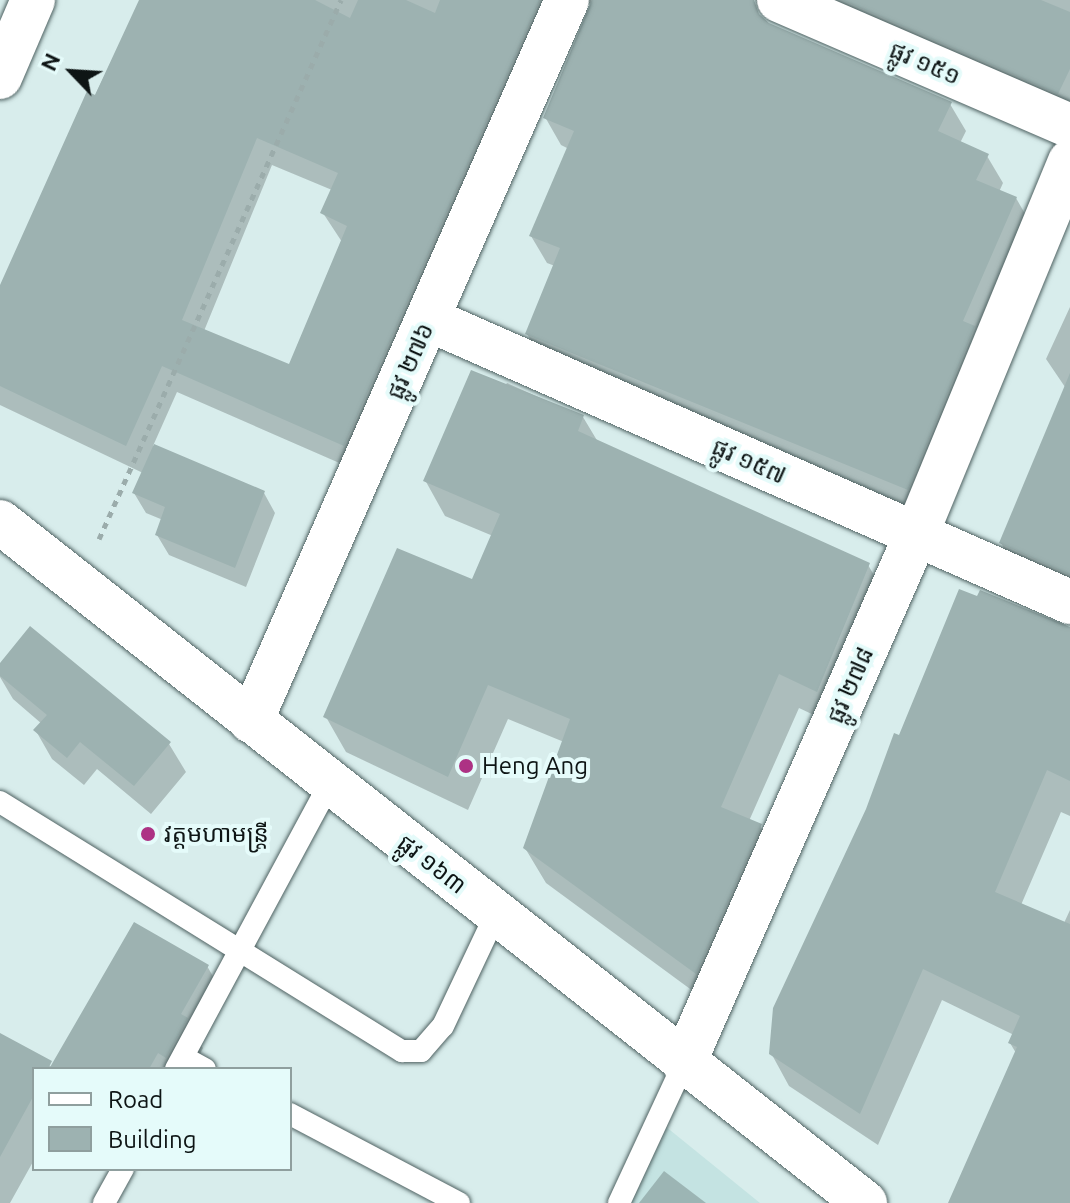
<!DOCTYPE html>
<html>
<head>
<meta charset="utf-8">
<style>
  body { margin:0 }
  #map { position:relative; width:1070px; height:1203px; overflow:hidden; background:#d8edec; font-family:Ubuntu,"Noto Sans Khmer",sans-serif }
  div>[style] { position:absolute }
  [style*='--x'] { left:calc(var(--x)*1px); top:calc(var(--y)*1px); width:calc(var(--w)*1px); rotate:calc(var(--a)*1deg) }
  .built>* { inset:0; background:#c4e3e2 }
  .shadow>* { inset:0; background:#0003 }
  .building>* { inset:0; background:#9db2b1 }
  .path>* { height:5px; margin-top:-2.5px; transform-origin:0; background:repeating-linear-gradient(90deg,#9bacab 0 6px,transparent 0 12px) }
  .roads { filter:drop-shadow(0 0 2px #4f6262) drop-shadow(0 0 2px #4f6262) }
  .lane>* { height:22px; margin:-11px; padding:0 11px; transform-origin:11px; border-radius:11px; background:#fff }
  .street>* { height:44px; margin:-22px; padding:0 22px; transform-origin:22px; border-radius:22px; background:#fff }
  .secondary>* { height:44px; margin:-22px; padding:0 22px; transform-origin:22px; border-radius:22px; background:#fff }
  .primary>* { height:44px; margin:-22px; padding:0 22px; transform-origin:22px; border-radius:22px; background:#fff }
  .dots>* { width:22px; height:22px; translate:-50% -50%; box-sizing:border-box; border:4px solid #e5fbfa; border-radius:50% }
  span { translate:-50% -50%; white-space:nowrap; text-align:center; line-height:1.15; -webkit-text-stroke:8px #e5fbfa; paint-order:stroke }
  .street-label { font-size:24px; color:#0e1515 }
  .poi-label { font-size:24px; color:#0e1515 }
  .left { translate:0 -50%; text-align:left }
  .legend { position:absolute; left:32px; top:1067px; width:260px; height:104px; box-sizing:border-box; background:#e5fbfa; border:2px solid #8f9f9e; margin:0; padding:10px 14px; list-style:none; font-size:24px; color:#0e1515 }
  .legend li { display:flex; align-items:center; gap:16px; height:40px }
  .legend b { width:40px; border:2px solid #8f9f9e }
  .north { position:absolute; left:32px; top:32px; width:80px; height:80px; -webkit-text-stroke:6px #e5fbfa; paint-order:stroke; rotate:295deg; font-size:22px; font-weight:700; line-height:32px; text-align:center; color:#0e1515 }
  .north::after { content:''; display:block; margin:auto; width:28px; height:36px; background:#0e1515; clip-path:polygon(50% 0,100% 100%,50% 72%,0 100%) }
</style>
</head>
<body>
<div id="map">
  <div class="built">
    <i style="clip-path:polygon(665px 1126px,760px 1203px,628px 1203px)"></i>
  </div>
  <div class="shadow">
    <i style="clip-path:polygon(evenodd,141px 0,673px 0,950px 104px,966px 131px,960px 143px,987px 156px,1003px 183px,999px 192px,1016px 198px,1032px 226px,923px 516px,543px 362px,527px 334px,555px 266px,547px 263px,531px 236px,569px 149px,561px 145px,545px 117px,592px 4px,580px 2px,360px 472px,177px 392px,153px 446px,264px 493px,275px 513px,246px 587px,169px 555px,157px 535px,163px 520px,146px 513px,134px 493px,143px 473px,0 405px,0 292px,141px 0,272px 165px,332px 190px,323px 213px,342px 242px,290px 367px,204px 331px,272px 165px)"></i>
    <i style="clip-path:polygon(831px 0,1070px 0,1070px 118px)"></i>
    <i style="clip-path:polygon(1070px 307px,1070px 595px,1016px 570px,1001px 543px,1065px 387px,1046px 359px)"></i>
    <i style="clip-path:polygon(507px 383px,583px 417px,598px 442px,868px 565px,889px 600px,837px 726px,799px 708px,749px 821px,760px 826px,781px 861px,716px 1008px,546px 883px,525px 848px,564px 742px,508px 719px,468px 810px,346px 752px,326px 717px,473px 582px,493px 536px,445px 516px,425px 480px)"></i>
    <i style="clip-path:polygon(1070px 627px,1070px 816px,1061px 812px,1021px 905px,1064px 923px,1070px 910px,1070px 1203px,955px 1203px,1016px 1053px,1010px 1043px,1014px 1035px,942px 1000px,878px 1145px,789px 1086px,771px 1053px,900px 738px)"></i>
    <i style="clip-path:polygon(0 666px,169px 744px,186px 772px,151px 814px,97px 769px,84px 785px,52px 759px,36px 731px,42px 724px,13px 699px,0 677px)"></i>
    <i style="clip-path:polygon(207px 966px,224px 995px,198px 1041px,203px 1048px,192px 1069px,65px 1069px)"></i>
    <i style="clip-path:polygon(0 1035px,55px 1069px,34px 1069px,34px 1160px,10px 1203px,0 1203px)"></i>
    <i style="clip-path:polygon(664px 1171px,706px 1203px,639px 1203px)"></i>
  </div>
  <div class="building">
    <i style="clip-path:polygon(evenodd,139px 0,315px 0,350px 18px,358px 0,406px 0,435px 13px,440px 0,540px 0,344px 446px,162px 366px,126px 446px,0 386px,0 285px,87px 91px,95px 95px,139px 0,257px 138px,338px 173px,320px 213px,347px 226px,289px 364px,182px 320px,257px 138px)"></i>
    <i style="clip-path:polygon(592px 0,754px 0,759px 14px,769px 23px,952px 102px,938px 131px,989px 154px,976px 180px,1017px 197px,963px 321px,975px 326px,908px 490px,525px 334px,560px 248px,529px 236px,574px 131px,543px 118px)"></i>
    <i style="clip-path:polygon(842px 0,1041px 0,1070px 12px,1070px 69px,1058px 94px)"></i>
    <i style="clip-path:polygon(471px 370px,584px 415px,578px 431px,870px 563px,817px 692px,779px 674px,721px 807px,762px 824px,696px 974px,523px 848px,570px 719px,488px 685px,448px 777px,323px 717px,397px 548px,472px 579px,500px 514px,423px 481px)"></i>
    <i style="clip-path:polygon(1070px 373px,1070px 575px,999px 543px)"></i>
    <i style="clip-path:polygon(154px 444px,265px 491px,235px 568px,155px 535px,165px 507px,132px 493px)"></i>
    <i style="clip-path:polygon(959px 589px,977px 596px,980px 590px,1070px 627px,1070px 781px,1047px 770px,995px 892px,1070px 924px,1070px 1203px,948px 1203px,1017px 1047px,1008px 1043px,1020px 1016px,923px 969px,860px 1114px,769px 1054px,773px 1008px,866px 809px,894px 733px,899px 735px)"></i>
    <i style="clip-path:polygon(30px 626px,171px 742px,134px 786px,80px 742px,67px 758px,33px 730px,47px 715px,0 676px,0 663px)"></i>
    <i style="clip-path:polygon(134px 922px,209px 965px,181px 1014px,188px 1018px,166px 1058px,158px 1053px,149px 1069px,49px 1069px)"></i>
    <i style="clip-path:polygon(0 1033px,52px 1061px,48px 1069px,34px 1069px,34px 1095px,0 1157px)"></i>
  </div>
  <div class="path">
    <i style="--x:99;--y:539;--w:591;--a:-65.82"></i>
  </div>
  <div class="roads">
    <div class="lane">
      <i style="--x:0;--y:802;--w:473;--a:31.8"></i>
      <i style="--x:402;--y:1051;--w:19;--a:0"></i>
      <i style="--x:421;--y:1051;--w:33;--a:-49"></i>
      <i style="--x:443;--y:1026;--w:124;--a:-64.7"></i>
      <i style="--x:183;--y:1057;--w:25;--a:29"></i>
      <i style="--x:176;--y:1069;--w:325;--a:-61.7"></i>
      <i style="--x:290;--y:1114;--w:191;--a:27.8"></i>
      <i style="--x:104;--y:1203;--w:39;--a:-61"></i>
      <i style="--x:619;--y:1203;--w:154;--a:-65.1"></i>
    </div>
    <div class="street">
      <i style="--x:779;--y:0;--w:317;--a:23.4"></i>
      <i style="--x:428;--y:319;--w:702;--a:23.79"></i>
      <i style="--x:251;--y:721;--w:787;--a:-66.33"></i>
      <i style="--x:684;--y:1063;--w:577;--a:-66.28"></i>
      <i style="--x:916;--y:535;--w:404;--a:-67.6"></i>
    </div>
    <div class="secondary">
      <i style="--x:0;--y:522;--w:1101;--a:38.21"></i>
    </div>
    <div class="primary">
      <i style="--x:0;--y:77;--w:84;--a:-66.8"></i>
    </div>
  </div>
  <div class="dots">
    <i style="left:466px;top:766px;background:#ad3284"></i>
    <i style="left:148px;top:834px;background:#ad3284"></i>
  </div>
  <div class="street-label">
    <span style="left:925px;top:63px;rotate:23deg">ផ្លូវ ១៥១</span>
    <span style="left:410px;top:361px;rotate:-66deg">ផ្លូវ ២៧៦</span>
    <span style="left:749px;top:461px;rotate:24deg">ផ្លូវ ១៥៧</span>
    <span style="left:850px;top:685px;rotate:-66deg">ផ្លូវ ២៧៨</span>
    <span style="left:432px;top:864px;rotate:38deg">ផ្លូវ ១៦៣</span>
  </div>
  <div class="poi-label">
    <span class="left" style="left:482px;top:766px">Heng Ang</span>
    <span class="left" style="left:164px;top:834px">វត្តមហាមន្រ្តី</span>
  </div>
  <ul class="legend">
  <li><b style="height:10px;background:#fff"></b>Road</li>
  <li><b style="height:22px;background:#9db2b1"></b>Building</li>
  </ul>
  <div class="north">N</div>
</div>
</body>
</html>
